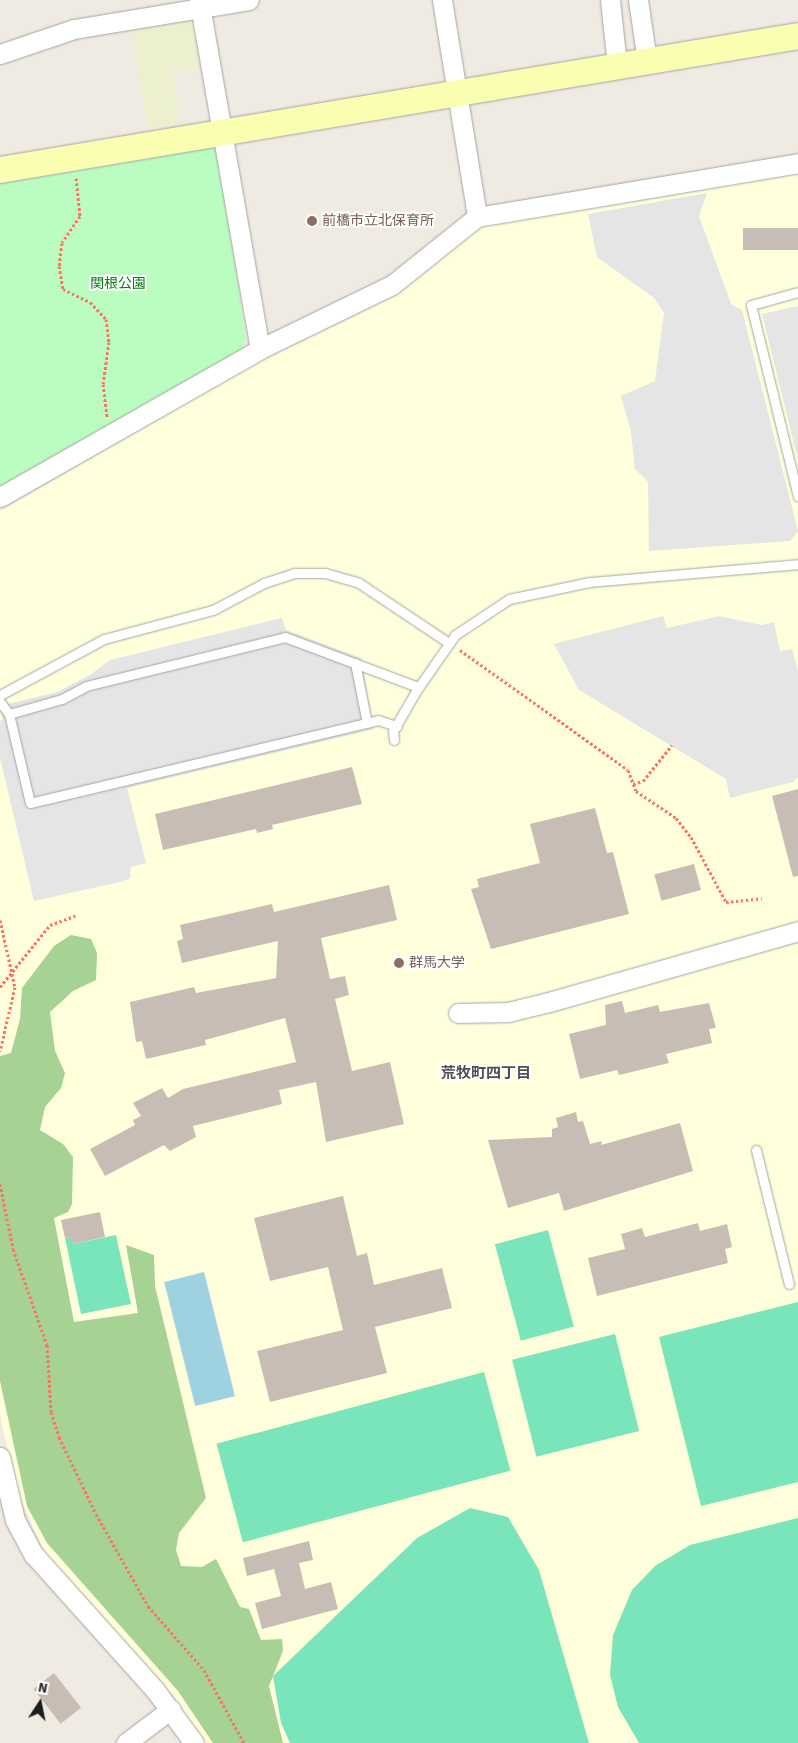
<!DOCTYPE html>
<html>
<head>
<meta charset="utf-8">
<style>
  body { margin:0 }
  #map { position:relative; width:798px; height:1743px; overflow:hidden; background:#efebe2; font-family:"Source Sans 3","Noto Sans JP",sans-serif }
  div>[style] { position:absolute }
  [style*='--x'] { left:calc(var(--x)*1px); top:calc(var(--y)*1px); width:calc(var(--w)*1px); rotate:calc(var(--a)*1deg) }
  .education>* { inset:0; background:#ffffdb }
  .farmland>* { inset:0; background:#edf0cc }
  .forest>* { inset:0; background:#a6d294 }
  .park>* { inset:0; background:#bbfdc0 }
  .pitch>* { inset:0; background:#7ae4bb; transform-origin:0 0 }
  .parking>* { inset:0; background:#e5e5e5 }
  .water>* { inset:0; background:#9fd2e0; transform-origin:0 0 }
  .building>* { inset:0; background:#c7bdb5; transform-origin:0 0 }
  .path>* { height:3px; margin-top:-1.5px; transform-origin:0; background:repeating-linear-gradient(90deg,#ff7263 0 2.5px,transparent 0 5px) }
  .roads { filter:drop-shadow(0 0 1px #a4a4a4) drop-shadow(0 0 1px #a4a4a4) }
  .lane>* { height:9px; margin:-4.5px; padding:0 4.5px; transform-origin:4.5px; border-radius:4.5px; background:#fff }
  .street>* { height:19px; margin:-9.5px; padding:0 9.5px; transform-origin:9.5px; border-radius:9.5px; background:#fff }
  .secondary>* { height:26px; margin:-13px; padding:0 13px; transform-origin:13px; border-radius:13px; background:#fafeb1 }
  .dots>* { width:14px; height:14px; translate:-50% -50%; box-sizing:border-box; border:2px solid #fff; border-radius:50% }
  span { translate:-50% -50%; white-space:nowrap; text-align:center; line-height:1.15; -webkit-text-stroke:4px #fff; paint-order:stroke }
  .education-label { font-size:14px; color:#785e54 }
  .left { translate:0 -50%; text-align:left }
  .park-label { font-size:14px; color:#03830d }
  .neighbourhood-label { font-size:15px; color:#505050; font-weight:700 }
  .north { position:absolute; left:15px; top:1678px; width:50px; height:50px; -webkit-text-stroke:4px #fff; paint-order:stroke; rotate:11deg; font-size:14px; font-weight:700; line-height:20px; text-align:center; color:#1d1d1d }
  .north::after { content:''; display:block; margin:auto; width:18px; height:22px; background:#1d1d1d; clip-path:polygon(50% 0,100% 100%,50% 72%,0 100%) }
</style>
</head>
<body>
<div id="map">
  <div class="education">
    <i style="clip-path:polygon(798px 172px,798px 1743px,204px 1743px,174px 1697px,45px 1553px,17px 1492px,0 1415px,0 511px,245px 369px,397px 295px,477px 225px)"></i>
  </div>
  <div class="farmland">
    <i style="clip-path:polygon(188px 17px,196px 22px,203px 67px,172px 72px,180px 123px,148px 128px,132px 26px)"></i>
  </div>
  <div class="forest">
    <i style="clip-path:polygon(71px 935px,91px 939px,97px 953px,96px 980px,73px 991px,50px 1012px,55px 1051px,65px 1073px,61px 1088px,45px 1107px,40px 1130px,63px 1144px,73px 1157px,72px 1204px,68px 1212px,54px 1218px,74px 1322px,138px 1313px,126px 1245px,154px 1255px,155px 1286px,206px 1498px,179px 1533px,176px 1550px,181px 1566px,202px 1567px,216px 1559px,240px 1607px,249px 1609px,261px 1640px,282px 1639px,283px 1651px,269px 1686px,283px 1743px,213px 1743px,178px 1691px,47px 1543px,27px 1506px,0 1381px,0 1056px,11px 1053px,20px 1019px,22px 988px,54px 946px)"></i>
  </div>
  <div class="park">
    <i style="clip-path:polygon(210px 140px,218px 147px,246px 339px,241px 350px,0 488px,0 175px)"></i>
  </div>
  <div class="pitch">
    <i style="left:548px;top:1230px;width:100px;height:55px;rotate:75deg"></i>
    <i style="clip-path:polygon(116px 1235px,131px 1304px,81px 1314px,65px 1238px,71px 1237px,73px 1244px)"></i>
    <i style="clip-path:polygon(798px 1302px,798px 1482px,701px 1506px,659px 1337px)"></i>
    <i style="left:615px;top:1334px;width:100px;height:106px;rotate:76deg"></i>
    <i style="left:484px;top:1372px;width:102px;height:277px;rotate:75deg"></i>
    <i style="clip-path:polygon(470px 1508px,508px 1517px,539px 1570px,589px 1743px,290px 1743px,281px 1723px,273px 1676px,417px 1538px)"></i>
    <i style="clip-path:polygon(798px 1518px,798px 1743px,639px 1743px,618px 1707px,610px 1675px,613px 1635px,632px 1590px,655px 1566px,690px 1545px)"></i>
  </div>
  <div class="parking">
    <i style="clip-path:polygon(707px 193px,699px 216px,731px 304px,742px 310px,798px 531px,790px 541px,649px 551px,648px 482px,635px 469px,631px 432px,621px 396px,655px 381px,664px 313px,654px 298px,597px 257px,588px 214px)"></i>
    <i style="clip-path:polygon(798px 306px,798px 460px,762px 314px)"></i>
    <i style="clip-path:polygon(663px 616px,667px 628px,719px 616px,762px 625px,774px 622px,780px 651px,792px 649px,798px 671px,798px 777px,793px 782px,730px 798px,726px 779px,579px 690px,554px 644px)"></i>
    <i style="clip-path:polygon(282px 618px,286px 630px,361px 658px,374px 729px,127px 788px,146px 863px,131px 867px,130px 878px,124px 881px,34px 901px,0 758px,0 721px,3px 720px,0 710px,8px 704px,57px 692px,90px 675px,110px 660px)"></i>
  </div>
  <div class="water">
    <i style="left:204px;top:1272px;width:128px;height:41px;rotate:76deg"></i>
  </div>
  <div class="building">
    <i style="left:798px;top:228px;width:22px;height:55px;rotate:90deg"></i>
    <i style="clip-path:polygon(352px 767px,362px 804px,272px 825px,273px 829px,257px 833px,256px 829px,163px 850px,155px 814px)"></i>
    <i style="clip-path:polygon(798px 789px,798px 876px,793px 877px,772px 796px)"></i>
    <i style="clip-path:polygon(595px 808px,607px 853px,613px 852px,629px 914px,491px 949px,471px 889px,479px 887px,477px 879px,540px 863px,530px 824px)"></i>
    <i style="left:694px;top:864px;width:27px;height:41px;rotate:75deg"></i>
    <i style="clip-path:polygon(389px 885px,397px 920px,321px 938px,330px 979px,345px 976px,349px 995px,335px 999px,352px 1071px,390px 1062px,404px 1124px,326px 1142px,316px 1082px,279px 1090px,282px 1104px,193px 1126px,196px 1137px,170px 1151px,164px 1145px,105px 1176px,90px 1149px,135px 1125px,133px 1120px,141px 1116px,133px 1103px,162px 1088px,168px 1098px,183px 1089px,296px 1062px,285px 1018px,205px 1040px,206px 1045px,146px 1059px,142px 1041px,136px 1042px,130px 1002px,194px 987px,196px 993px,276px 978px,278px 941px,182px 963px,177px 941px,183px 939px,180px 925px,272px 904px,274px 912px)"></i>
    <i style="clip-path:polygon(622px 1001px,625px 1013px,658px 1005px,660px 1012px,709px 1003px,716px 1028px,709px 1029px,712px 1043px,666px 1054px,669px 1063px,619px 1075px,617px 1070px,580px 1079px,569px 1034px,606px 1025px,605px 1005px)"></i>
    <i style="clip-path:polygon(576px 1112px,578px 1122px,583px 1121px,590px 1144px,602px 1141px,601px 1145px,680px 1123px,693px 1171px,564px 1211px,559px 1193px,508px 1208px,488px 1140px,552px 1137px,552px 1129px,558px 1127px,556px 1118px)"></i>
    <i style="clip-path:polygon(343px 1196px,357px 1256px,367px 1253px,374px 1285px,442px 1268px,452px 1308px,375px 1327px,387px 1373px,270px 1402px,257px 1351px,343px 1330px,328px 1267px,270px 1281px,254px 1218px)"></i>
    <i style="clip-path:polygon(100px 1212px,105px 1237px,73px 1244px,71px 1237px,65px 1238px,61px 1220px)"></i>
    <i style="clip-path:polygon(698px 1223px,700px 1231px,727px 1224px,732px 1247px,725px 1249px,728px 1263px,597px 1296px,588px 1258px,625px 1249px,621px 1234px,642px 1228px,645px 1237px)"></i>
    <i style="clip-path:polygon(309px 1541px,313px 1560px,299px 1563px,305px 1589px,331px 1582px,338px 1609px,262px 1629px,255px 1603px,281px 1596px,274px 1569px,247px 1576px,243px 1558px)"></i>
    <i style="left:54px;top:1673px;width:44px;height:26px;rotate:52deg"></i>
  </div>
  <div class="path">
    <i style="--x:76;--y:178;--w:38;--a:84"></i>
    <i style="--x:80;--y:216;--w:32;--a:124"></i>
    <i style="--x:62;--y:243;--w:23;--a:97"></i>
    <i style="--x:59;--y:266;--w:23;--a:80"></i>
    <i style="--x:63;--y:289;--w:30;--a:26"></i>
    <i style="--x:90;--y:302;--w:23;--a:47"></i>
    <i style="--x:106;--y:319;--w:23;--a:83"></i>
    <i style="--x:109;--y:342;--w:42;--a:98.1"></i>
    <i style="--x:103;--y:384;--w:34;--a:83"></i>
    <i style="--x:460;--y:650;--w:206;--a:35.5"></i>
    <i style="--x:628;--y:770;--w:22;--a:69"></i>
    <i style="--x:636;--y:791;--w:48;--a:34"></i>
    <i style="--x:676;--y:818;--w:24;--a:52"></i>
    <i style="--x:691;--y:837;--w:74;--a:61.7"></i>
    <i style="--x:726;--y:902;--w:36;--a:-6"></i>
    <i style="--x:633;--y:784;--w:10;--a:-17"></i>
    <i style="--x:643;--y:781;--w:46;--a:-51.1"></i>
    <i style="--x:0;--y:920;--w:69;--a:77.4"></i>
    <i style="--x:15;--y:987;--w:66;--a:103.2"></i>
    <i style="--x:0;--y:987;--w:80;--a:-51.1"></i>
    <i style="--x:50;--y:925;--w:27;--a:-20"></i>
    <i style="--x:0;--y:1184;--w:66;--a:78.7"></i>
    <i style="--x:13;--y:1249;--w:102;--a:70.5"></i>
    <i style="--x:47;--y:1345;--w:67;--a:86.6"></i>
    <i style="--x:51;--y:1412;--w:26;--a:72"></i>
    <i style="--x:59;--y:1437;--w:85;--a:64.3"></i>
    <i style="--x:96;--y:1514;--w:106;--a:60.5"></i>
    <i style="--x:148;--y:1606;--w:85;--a:48.8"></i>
    <i style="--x:204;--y:1670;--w:83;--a:61.3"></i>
  </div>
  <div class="roads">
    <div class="lane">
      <i style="--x:798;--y:292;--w:49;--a:164.5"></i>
      <i style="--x:751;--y:305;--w:197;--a:76.2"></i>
      <i style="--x:355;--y:663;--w:61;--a:78.7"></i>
      <i style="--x:0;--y:695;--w:118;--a:-28.3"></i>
      <i style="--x:104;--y:639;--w:113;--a:-14.9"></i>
      <i style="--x:213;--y:610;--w:58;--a:-27.9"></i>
      <i style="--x:264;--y:583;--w:33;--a:-18"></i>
      <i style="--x:295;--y:573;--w:30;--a:0"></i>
      <i style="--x:325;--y:573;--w:35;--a:16"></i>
      <i style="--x:359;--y:583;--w:108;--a:33.7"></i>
      <i style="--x:0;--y:702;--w:15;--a:53"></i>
      <i style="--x:9;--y:714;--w:91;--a:76.7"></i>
      <i style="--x:30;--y:803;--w:358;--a:-13.4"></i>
      <i style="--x:378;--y:720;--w:20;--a:18"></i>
      <i style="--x:9;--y:714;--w:55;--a:-15.8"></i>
      <i style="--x:62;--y:699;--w:27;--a:-28"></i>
      <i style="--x:86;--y:686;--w:205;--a:-13.8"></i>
      <i style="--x:285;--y:637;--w:142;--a:20.6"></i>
      <i style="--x:394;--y:740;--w:9;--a:-96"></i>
      <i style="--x:393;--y:731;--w:46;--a:-60.1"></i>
      <i style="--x:416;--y:691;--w:68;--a:-55.1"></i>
      <i style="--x:455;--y:635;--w:65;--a:-33.7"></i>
      <i style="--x:509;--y:599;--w:83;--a:-11.9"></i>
      <i style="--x:590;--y:582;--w:209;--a:-4.9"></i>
      <i style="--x:756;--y:1150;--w:138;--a:76.2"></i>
    </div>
    <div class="street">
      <i style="--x:199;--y:0;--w:354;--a:80.1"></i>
      <i style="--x:442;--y:0;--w:220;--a:80.8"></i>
      <i style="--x:610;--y:0;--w:66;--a:83.9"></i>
      <i style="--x:638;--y:0;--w:62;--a:81.6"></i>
      <i style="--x:0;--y:54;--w:78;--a:-18.7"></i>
      <i style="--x:74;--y:29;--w:177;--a:-9.4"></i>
      <i style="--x:0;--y:497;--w:299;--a:-29.6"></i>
      <i style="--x:260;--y:349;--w:147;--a:-25.9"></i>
      <i style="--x:392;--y:285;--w:109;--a:-38.7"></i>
      <i style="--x:477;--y:217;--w:326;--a:-9.5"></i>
      <i style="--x:458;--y:1013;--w:50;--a:-1.1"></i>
      <i style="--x:508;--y:1012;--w:42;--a:-13.7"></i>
      <i style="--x:549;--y:1002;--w:259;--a:-15.9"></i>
      <i style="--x:0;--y:1457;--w:65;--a:76.6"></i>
      <i style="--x:15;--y:1520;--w:40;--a:62"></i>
      <i style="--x:34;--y:1555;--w:181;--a:48.1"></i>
      <i style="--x:155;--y:1690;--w:66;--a:53.7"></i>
      <i style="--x:126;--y:1743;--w:56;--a:-37.1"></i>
    </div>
    <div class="secondary">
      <i style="--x:0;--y:170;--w:809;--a:-9.53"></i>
    </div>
  </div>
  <div class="dots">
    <i style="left:312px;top:221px;background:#8d6e63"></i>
    <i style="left:399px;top:963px;background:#8d6e63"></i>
  </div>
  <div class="education-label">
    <span class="left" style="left:322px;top:221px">前橋市立北保育所</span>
    <span class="left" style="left:409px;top:963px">群馬大学</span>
  </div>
  <div class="park-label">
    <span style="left:118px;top:284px">関根公園</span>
  </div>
  <div class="neighbourhood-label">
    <span style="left:486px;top:1074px">荒牧町四丁目</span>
  </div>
  <div class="north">N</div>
</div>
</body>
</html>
